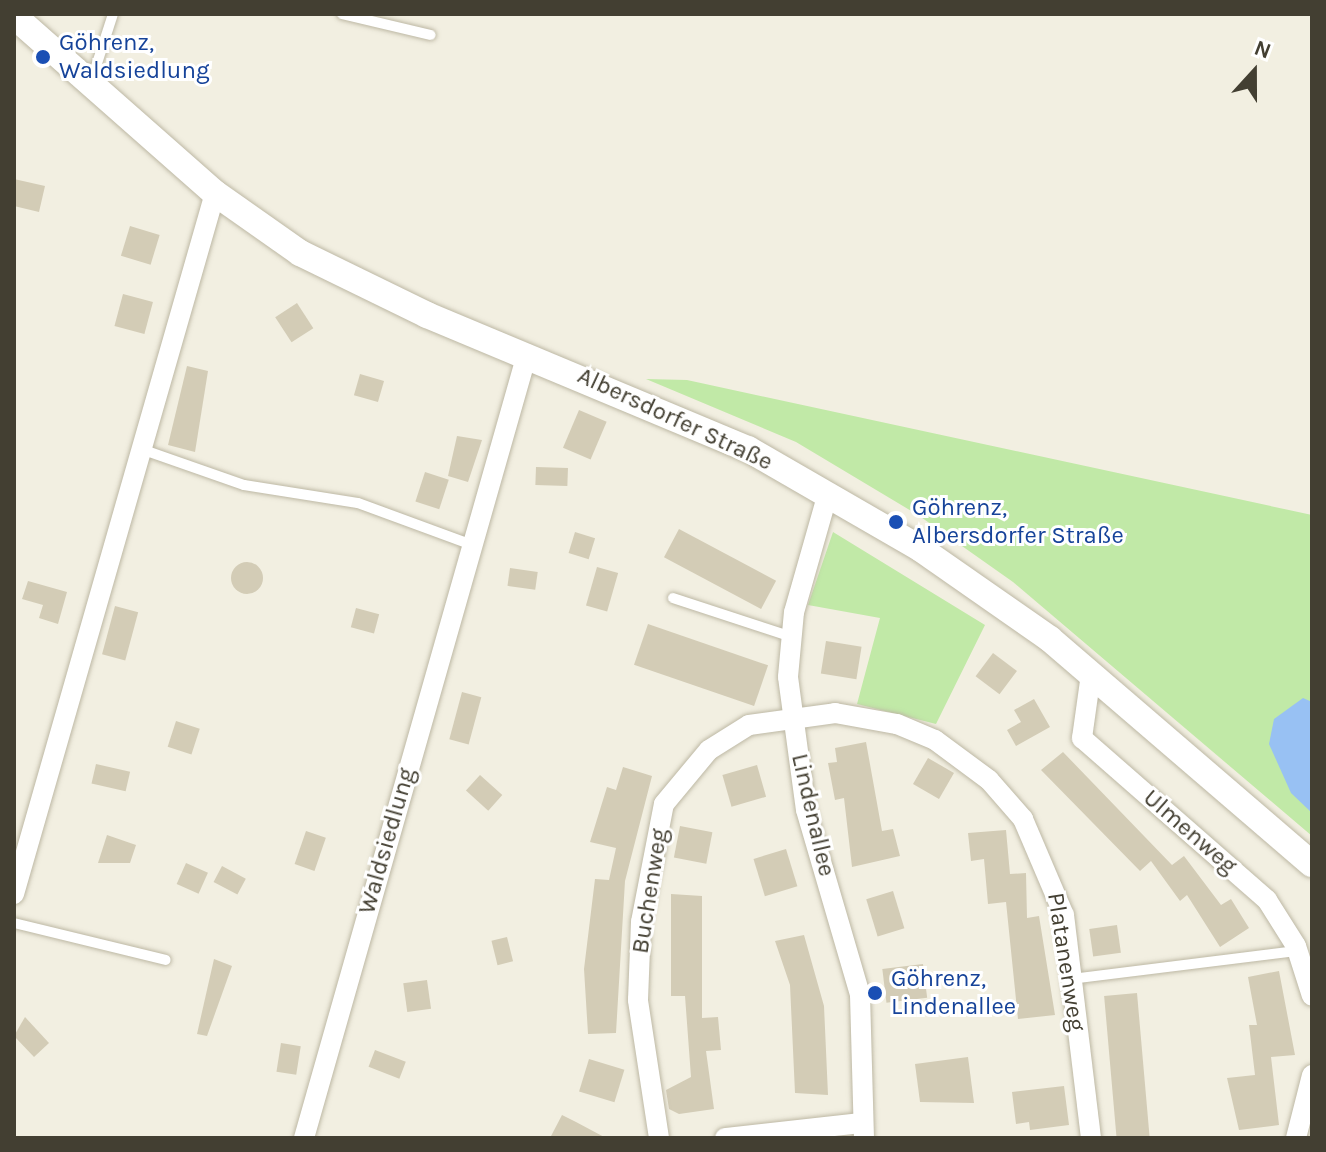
<!DOCTYPE html>
<html>
<head>
<meta charset="utf-8">
<style>
  body { margin:0 }
  #map { position:relative; width:1326px; height:1152px; overflow:hidden; background:#f2efe1; font-family:Karla,sans-serif }
  div>[style] { position:absolute }
  [style*='--x'] { left:calc(var(--x)*1px); top:calc(var(--y)*1px); width:calc(var(--w)*1px); rotate:calc(var(--a)*1deg) }
  .green>* { inset:0; background:#c1e9a7 }
  .water>* { inset:0; background:#98c1f3 }
  .building>* { inset:0; background:#d3ccb6; transform-origin:0 0 }
  .round { border-radius:50% }
  .roads { filter:drop-shadow(0 0 2px #bdb8a4) drop-shadow(0 0 2px #bdb8a4) }
  .service>* { height:10px; margin:-5px; padding:0 5px; transform-origin:5px; border-radius:5px; background:#fff }
  .minor>* { height:20px; margin:-10px; padding:0 10px; transform-origin:10px; border-radius:10px; background:#fff }
  .tertiary>* { height:26px; margin:-13px; padding:0 13px; transform-origin:13px; border-radius:13px; background:#fff }
  .dots>* { width:22px; height:22px; translate:-50% -50%; box-sizing:border-box; border:4px solid #fff; border-radius:50% }
  span { translate:-50% -50%; white-space:nowrap; text-align:center; line-height:1.15; -webkit-text-stroke:6px #fff; paint-order:stroke }
  .transit-label { font-size:24px; color:#164399 }
  .left { translate:0 -50%; text-align:left }
  .street-label { font-size:24px; color:#433f32 }
  .frame { position:absolute; inset:0; border:16px solid #433f32; pointer-events:none }
  .north { position:absolute; left:1214px; top:32px; width:80px; height:80px; -webkit-text-stroke:6px #fff; paint-order:stroke; rotate:21deg; font-size:22px; font-weight:700; line-height:32px; text-align:center; color:#433f32 }
  .north::after { content:''; display:block; margin:auto; width:28px; height:36px; background:#433f32; clip-path:polygon(50% 0,100% 100%,50% 72%,0 100%) }
</style>
</head>
<body>
<div id="map">
  <div class="green">
    <i style="clip-path:polygon(646px 379px,687px 380px,1312px 515px,1312px 836px,1013px 582px,918px 515px,796px 442px)"></i>
    <i style="clip-path:polygon(833px 532px,985px 625px,936px 724px,857px 704px,880px 618px,808px 605px)"></i>
  </div>
  <div class="water">
    <i style="clip-path:polygon(1303px 698px,1312px 702px,1312px 813px,1291px 793px,1269px 744px,1274px 719px)"></i>
  </div>
  <div class="building">
    <i style="clip-path:polygon(14px 179px,45px 186px,39px 212px,14px 206px)"></i>
    <i style="left:130px;top:226px;width:31px;height:31px;rotate:17deg"></i>
    <i style="left:123px;top:294px;width:31px;height:33px;rotate:15deg"></i>
    <i style="left:297px;top:303px;width:30px;height:26px;rotate:57deg"></i>
    <i style="clip-path:polygon(187px 366px,208px 371px,195px 452px,168px 445px)"></i>
    <i style="left:360px;top:374px;width:25px;height:22px;rotate:16deg"></i>
    <i style="left:579px;top:410px;width:30px;height:41px;rotate:23deg"></i>
    <i style="clip-path:polygon(457px 436px,482px 440px,468px 482px,448px 476px)"></i>
    <i style="left:536px;top:467px;width:32px;height:18px;rotate:2deg"></i>
    <i style="left:425px;top:472px;width:25px;height:31px;rotate:18deg"></i>
    <i style="left:679px;top:529px;width:110px;height:32px;rotate:28deg"></i>
    <i style="left:575px;top:532px;width:21px;height:22px;rotate:17deg"></i>
    <i class="round" style="left:231px;top:562px;width:32px;height:32px"></i>
    <i style="left:597px;top:567px;width:22px;height:40px;rotate:16deg"></i>
    <i style="left:510px;top:568px;width:28px;height:18px;rotate:8deg"></i>
    <i style="clip-path:polygon(28px 581px,67px 592px,58px 624px,39px 618px,43px 605px,22px 599px)"></i>
    <i style="left:115px;top:606px;width:24px;height:50px;rotate:15deg"></i>
    <i style="left:356px;top:608px;width:24px;height:20px;rotate:15deg"></i>
    <i style="left:648px;top:624px;width:127px;height:43px;rotate:19deg"></i>
    <i style="left:826px;top:641px;width:36px;height:33px;rotate:9deg"></i>
    <i style="left:993px;top:653px;width:30px;height:29px;rotate:37deg"></i>
    <i style="left:462px;top:692px;width:20px;height:49px;rotate:15deg"></i>
    <i style="clip-path:polygon(1034px 699px,1050px 727px,1016px 746px,1007px 730px,1021px 722px,1014px 710px)"></i>
    <i style="left:176px;top:721px;width:25px;height:27px;rotate:18deg"></i>
    <i style="clip-path:polygon(866px 742px,882px 831px,893px 829px,900px 856px,852px 867px,844px 798px,835px 800px,828px 763px,837px 762px,835px 748px)"></i>
    <i style="clip-path:polygon(1063px 752px,1172px 865px,1184px 856px,1221px 905px,1231px 899px,1249px 928px,1220px 947px,1187px 895px,1180px 901px,1151px 861px,1140px 871px,1041px 770px)"></i>
    <i style="left:928px;top:758px;width:30px;height:30px;rotate:30deg"></i>
    <i style="left:96px;top:764px;width:35px;height:20px;rotate:13deg"></i>
    <i style="left:757px;top:765px;width:33px;height:36px;rotate:74deg"></i>
    <i style="clip-path:polygon(623px 767px,652px 776px,625px 881px,616px 1033px,588px 1034px,584px 969px,595px 879px,609px 880px,616px 848px,590px 842px,607px 787px,616px 790px)"></i>
    <i style="left:480px;top:775px;width:30px;height:21px;rotate:42deg"></i>
    <i style="left:680px;top:826px;width:33px;height:32px;rotate:11deg"></i>
    <i style="clip-path:polygon(1006px 830px,1010px 874px,1026px 873px,1027px 918px,1039px 916px,1055px 1015px,1018px 1019px,1006px 902px,988px 904px,984px 859px,971px 861px,968px 833px)"></i>
    <i style="left:306px;top:831px;width:21px;height:35px;rotate:19deg"></i>
    <i style="clip-path:polygon(107px 835px,136px 845px,130px 863px,98px 863px)"></i>
    <i style="left:786px;top:849px;width:39px;height:34px;rotate:73deg"></i>
    <i style="left:186px;top:863px;width:24px;height:23px;rotate:24deg"></i>
    <i style="left:222px;top:866px;width:27px;height:18px;rotate:28deg"></i>
    <i style="left:893px;top:891px;width:39px;height:28px;rotate:73deg"></i>
    <i style="clip-path:polygon(671px 894px,702px 896px,702px 1018px,718px 1017px,721px 1050px,706px 1051px,714px 1109px,679px 1114px,669px 1109px,666px 1090px,691px 1077px,685px 996px,671px 996px)"></i>
    <i style="left:1117px;top:925px;width:28px;height:28px;rotate:82deg"></i>
    <i style="clip-path:polygon(804px 935px,824px 1006px,828px 1095px,795px 1093px,790px 985px,775px 941px)"></i>
    <i style="left:507px;top:937px;width:25px;height:16px;rotate:76deg"></i>
    <i style="clip-path:polygon(214px 959px,232px 966px,207px 1036px,197px 1034px)"></i>
    <i style="left:923px;top:964px;width:34px;height:41px;rotate:83deg"></i>
    <i style="clip-path:polygon(1279px 971px,1295px 1055px,1271px 1057px,1279px 1125px,1239px 1130px,1227px 1078px,1255px 1075px,1249px 1025px,1257px 1025px,1248px 977px)"></i>
    <i style="left:427px;top:980px;width:29px;height:24px;rotate:82deg"></i>
    <i style="left:1137px;top:993px;width:145px;height:33px;rotate:85deg"></i>
    <i style="clip-path:polygon(25px 1017px,49px 1043px,34px 1057px,14px 1036px)"></i>
    <i style="left:281px;top:1043px;width:20px;height:29px;rotate:9deg"></i>
    <i style="left:375px;top:1050px;width:33px;height:18px;rotate:21deg"></i>
    <i style="clip-path:polygon(968px 1057px,974px 1103px,920px 1102px,915px 1064px)"></i>
    <i style="left:589px;top:1059px;width:37px;height:34px;rotate:17deg"></i>
    <i style="clip-path:polygon(1064px 1086px,1069px 1125px,1030px 1130px,1029px 1122px,1016px 1124px,1012px 1092px)"></i>
    <i style="clip-path:polygon(562px 1115px,576px 1122px,606px 1138px,550px 1138px)"></i>
  </div>
  <div class="roads">
    <div class="service">
      <i style="--x:342;--y:14;--w:91;--a:13.3"></i>
      <i style="--x:91;--y:82;--w:71;--a:-72.1"></i>
      <i style="--x:141;--y:449;--w:109;--a:19.3"></i>
      <i style="--x:244;--y:485;--w:115;--a:9"></i>
      <i style="--x:358;--y:503;--w:121;--a:20.2"></i>
      <i style="--x:673;--y:598;--w:125;--a:18.1"></i>
      <i style="--x:14;--y:923;--w:156;--a:13.7"></i>
      <i style="--x:1071;--y:979;--w:228;--a:-7.1"></i>
    </div>
    <div class="minor">
      <i style="--x:828;--y:493;--w:124;--a:105.9"></i>
      <i style="--x:794;--y:612;--w:65;--a:95.3"></i>
      <i style="--x:788;--y:677;--w:134;--a:82.3"></i>
      <i style="--x:806;--y:810;--w:193;--a:73.7"></i>
      <i style="--x:860;--y:995;--w:143;--a:88.4"></i>
      <i style="--x:1091;--y:674;--w:65;--a:98"></i>
      <i style="--x:1082;--y:738;--w:246;--a:41.2"></i>
      <i style="--x:1267;--y:900;--w:54;--a:57.8"></i>
      <i style="--x:1296;--y:946;--w:52;--a:72.3"></i>
      <i style="--x:14;--y:894;--w:729;--a:-74"></i>
      <i style="--x:304;--y:1138;--w:815;--a:-74.12"></i>
      <i style="--x:659;--y:1138;--w:140;--a:-98.7"></i>
      <i style="--x:638;--y:1000;--w:78;--a:-87.8"></i>
      <i style="--x:641;--y:922;--w:120;--a:-79"></i>
      <i style="--x:664;--y:804;--w:70;--a:-50.2"></i>
      <i style="--x:709;--y:750;--w:47;--a:-32"></i>
      <i style="--x:749;--y:725;--w:87;--a:-7.9"></i>
      <i style="--x:835;--y:713;--w:63;--a:10.1"></i>
      <i style="--x:897;--y:724;--w:41;--a:22.8"></i>
      <i style="--x:935;--y:740;--w:67;--a:36.5"></i>
      <i style="--x:989;--y:780;--w:52;--a:48.9"></i>
      <i style="--x:1023;--y:819;--w:104;--a:66.9"></i>
      <i style="--x:1064;--y:915;--w:225;--a:83.1"></i>
      <i style="--x:725;--y:1138;--w:136;--a:-6.3"></i>
      <i style="--x:1296;--y:1138;--w:65;--a:-75.7"></i>
    </div>
    <div class="tertiary">
      <i style="--x:14;--y:16;--w:268;--a:41.4"></i>
      <i style="--x:215;--y:193;--w:104;--a:35.2"></i>
      <i style="--x:300;--y:253;--w:141;--a:26"></i>
      <i style="--x:427;--y:315;--w:348;--a:22.7"></i>
      <i style="--x:748;--y:449;--w:200;--a:30"></i>
      <i style="--x:921;--y:549;--w:157;--a:34.9"></i>
      <i style="--x:1050;--y:639;--w:345;--a:40.7"></i>
    </div>
  </div>
  <div class="dots">
    <i style="left:43px;top:57px;background:#1a4fb4"></i>
    <i style="left:896px;top:522px;background:#1a4fb4"></i>
    <i style="left:875px;top:993px;background:#1a4fb4"></i>
  </div>
  <div class="transit-label">
    <span class="left" style="left:59px;top:57px">Göhrenz,<br>Waldsiedlung</span>
    <span class="left" style="left:912px;top:522px">Göhrenz,<br>Albersdorfer Straße</span>
    <span class="left" style="left:891px;top:993px">Göhrenz,<br>Lindenallee</span>
  </div>
  <div class="street-label">
    <span style="left:675px;top:419px;rotate:25deg">Albersdorfer Straße</span>
    <span style="left:813px;top:815px;rotate:77deg">Lindenallee</span>
    <span style="left:1190px;top:832px;rotate:41deg">Ulmenweg</span>
    <span style="left:387px;top:841px;rotate:-74deg">Waldsiedlung</span>
    <span style="left:650px;top:891px;rotate:-81deg">Buchenweg</span>
    <span style="left:1066px;top:962px;rotate:81deg">Platanenweg</span>
  </div>
  <div class="frame"></div>
  <div class="north">N</div>
</div>
</body>
</html>
